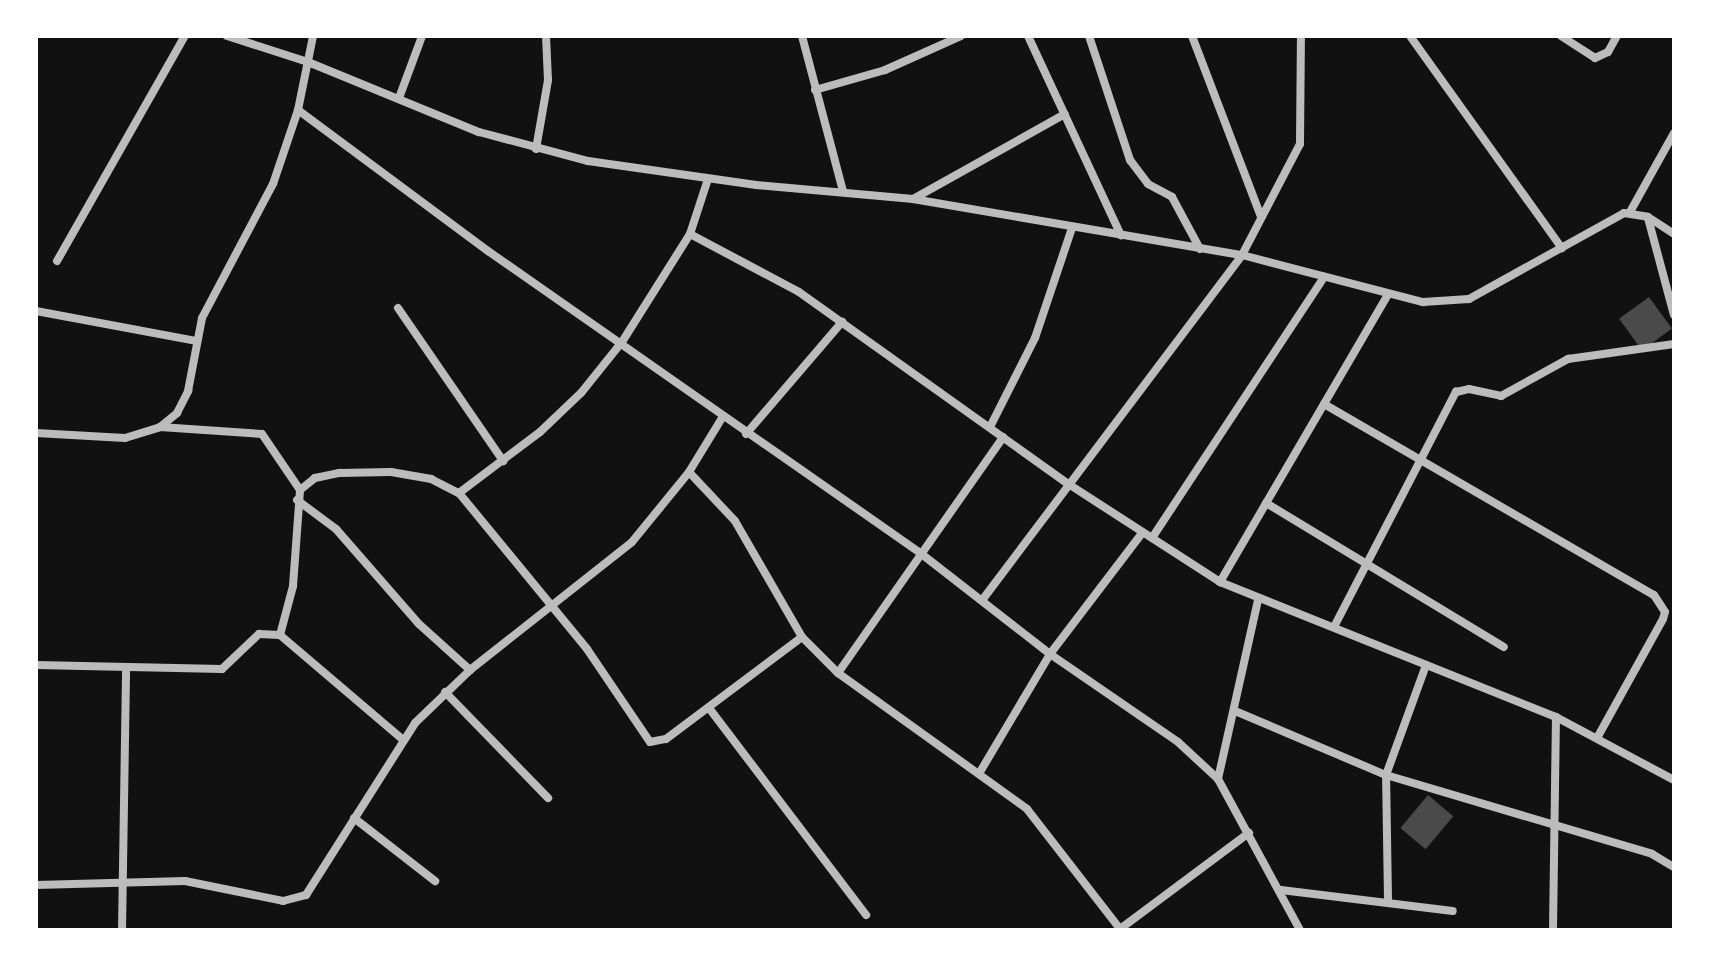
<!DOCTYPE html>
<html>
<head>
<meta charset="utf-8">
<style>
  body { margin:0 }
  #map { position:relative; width:1710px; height:966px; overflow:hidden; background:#111; font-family:"Sofia Sans Condensed",sans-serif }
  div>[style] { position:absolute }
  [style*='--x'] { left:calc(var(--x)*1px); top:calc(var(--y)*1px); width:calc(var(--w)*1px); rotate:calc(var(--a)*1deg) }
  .building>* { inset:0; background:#4a4a4a; transform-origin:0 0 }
  .minor>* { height:8px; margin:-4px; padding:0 4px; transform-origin:4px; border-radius:4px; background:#bcbcbc }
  span { translate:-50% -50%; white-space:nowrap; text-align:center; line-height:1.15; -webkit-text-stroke:7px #fff; paint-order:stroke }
  .frame { position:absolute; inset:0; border:38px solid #fff; pointer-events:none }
</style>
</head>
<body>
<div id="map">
  <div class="building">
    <i style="left:1649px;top:297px;width:39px;height:37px;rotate:54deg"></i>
    <i style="left:1428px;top:795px;width:33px;height:43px;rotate:40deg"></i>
  </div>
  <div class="minor">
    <i style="--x:227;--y:36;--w:85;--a:17.8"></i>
    <i style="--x:308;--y:62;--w:185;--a:22.3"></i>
    <i style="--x:479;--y:132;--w:113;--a:14.9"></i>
    <i style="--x:588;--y:161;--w:170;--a:8.1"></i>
    <i style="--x:756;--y:185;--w:158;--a:5.1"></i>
    <i style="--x:913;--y:199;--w:334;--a:9.7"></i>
    <i style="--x:1242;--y:255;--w:187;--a:14.6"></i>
    <i style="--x:1423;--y:302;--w:46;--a:-3.7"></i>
    <i style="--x:1469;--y:299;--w:177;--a:-29"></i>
    <i style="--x:1624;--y:213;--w:24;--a:9"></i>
    <i style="--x:1648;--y:217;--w:31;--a:33"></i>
    <i style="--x:802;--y:36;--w:160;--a:75.2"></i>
    <i style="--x:1028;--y:36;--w:220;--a:65"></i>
    <i style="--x:1089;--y:36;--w:131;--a:71.7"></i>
    <i style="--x:1130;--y:160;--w:30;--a:53"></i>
    <i style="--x:1148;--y:184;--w:27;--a:28"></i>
    <i style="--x:1172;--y:197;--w:59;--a:61.7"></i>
    <i style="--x:1192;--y:36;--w:194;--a:69.1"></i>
    <i style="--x:1410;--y:36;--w:261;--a:54.4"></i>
    <i style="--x:1561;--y:36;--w:40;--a:32.9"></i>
    <i style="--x:1595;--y:58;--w:14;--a:-25"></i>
    <i style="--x:1608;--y:52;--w:18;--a:-61"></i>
    <i style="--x:815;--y:90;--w:73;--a:-15.9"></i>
    <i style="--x:885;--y:70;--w:83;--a:-24.1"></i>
    <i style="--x:399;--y:98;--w:66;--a:-69.6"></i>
    <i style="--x:298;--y:110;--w:237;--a:36.6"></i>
    <i style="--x:488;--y:251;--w:526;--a:34.93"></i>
    <i style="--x:919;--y:552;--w:166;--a:37.9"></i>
    <i style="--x:1050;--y:654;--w:155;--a:34.5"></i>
    <i style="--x:1178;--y:742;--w:54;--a:42.8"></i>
    <i style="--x:1218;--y:779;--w:172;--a:61.5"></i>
    <i style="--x:536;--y:149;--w:70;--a:-80.1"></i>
    <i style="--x:548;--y:80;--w:44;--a:-92.6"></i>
    <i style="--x:913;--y:199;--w:174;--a:-29.2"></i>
    <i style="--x:1630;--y:212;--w:90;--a:-60.9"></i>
    <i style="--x:1648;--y:218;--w:100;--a:75"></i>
    <i style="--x:690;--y:234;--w:123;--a:28"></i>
    <i style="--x:799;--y:292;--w:333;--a:35.5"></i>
    <i style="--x:1070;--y:485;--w:179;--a:32.9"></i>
    <i style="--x:1220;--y:582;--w:362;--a:21.9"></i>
    <i style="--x:1556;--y:717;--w:134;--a:28.1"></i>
    <i style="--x:57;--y:261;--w:259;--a:-60.4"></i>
    <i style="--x:398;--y:308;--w:186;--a:55.5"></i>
    <i style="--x:36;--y:311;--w:164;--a:10.6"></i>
    <i style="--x:1324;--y:404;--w:381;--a:30.1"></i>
    <i style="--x:1654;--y:595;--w:20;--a:57"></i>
    <i style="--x:1665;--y:612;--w:7;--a:106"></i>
    <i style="--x:1663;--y:619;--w:136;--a:119"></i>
    <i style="--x:160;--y:427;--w:22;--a:-39"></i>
    <i style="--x:177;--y:413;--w:25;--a:-63"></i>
    <i style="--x:188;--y:391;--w:74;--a:-79.1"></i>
    <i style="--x:202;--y:318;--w:152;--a:-62.1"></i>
    <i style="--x:273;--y:184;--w:78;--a:-71.3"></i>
    <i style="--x:298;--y:110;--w:76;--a:-78.5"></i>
    <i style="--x:990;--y:427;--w:100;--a:-63.2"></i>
    <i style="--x:1035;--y:338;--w:116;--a:-71.4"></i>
    <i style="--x:36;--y:433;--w:89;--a:3.2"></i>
    <i style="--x:125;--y:438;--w:37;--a:-17"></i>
    <i style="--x:160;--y:427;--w:102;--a:3.9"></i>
    <i style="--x:262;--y:434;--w:68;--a:55.8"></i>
    <i style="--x:746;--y:434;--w:148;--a:-49.4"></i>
    <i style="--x:689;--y:472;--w:67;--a:46.8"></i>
    <i style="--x:735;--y:521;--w:134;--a:60"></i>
    <i style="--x:802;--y:637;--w:51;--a:45"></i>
    <i style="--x:838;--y:673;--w:233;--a:35.7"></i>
    <i style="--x:1027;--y:809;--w:152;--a:52.2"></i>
    <i style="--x:1120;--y:929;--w:161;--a:-36.7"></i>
    <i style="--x:459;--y:493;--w:101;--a:-37"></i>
    <i style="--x:540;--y:432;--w:57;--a:-43.6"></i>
    <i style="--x:581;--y:393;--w:65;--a:-51.2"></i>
    <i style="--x:622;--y:342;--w:128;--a:-57.8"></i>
    <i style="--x:690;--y:234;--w:58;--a:-71.9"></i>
    <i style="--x:297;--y:500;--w:49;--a:36.6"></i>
    <i style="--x:336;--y:529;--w:126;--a:48.9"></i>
    <i style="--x:419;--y:624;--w:69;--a:42"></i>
    <i style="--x:1266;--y:503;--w:278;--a:31.2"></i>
    <i style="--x:1152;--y:538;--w:313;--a:-56.6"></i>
    <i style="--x:1220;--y:582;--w:333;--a:-59.7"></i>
    <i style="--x:983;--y:599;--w:431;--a:-53"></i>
    <i style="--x:1242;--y:255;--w:125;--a:-62.4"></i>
    <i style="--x:1300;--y:144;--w:108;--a:-89.5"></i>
    <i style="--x:1335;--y:625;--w:263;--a:-62.6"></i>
    <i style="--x:1456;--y:392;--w:13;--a:-13"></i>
    <i style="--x:1469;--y:389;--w:33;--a:12"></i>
    <i style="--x:1501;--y:396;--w:77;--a:-28.9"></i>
    <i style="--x:1568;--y:359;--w:107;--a:-8.1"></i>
    <i style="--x:280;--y:635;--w:51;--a:-75.1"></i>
    <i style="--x:293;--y:586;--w:96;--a:-85.8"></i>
    <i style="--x:300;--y:490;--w:19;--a:-39"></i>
    <i style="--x:315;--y:478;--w:25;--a:-12"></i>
    <i style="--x:339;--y:473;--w:52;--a:-1.1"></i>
    <i style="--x:391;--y:472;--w:41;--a:9.9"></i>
    <i style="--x:431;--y:479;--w:31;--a:27"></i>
    <i style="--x:459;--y:493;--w:202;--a:50.6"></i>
    <i style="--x:587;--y:649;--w:112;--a:55.9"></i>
    <i style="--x:650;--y:742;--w:16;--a:-11"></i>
    <i style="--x:666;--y:739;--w:170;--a:-36.9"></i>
    <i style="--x:36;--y:665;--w:186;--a:1.2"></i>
    <i style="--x:222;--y:669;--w:51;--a:-43.4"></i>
    <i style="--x:259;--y:634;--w:21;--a:3"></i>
    <i style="--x:280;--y:635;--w:160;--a:40.4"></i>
    <i style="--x:838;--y:673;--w:288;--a:-55"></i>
    <i style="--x:445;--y:692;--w:148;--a:45.8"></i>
    <i style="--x:709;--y:708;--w:260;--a:52.8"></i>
    <i style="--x:1235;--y:711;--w:164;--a:23"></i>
    <i style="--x:1386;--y:775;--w:277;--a:16.5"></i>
    <i style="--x:1652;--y:854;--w:26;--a:31"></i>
    <i style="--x:980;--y:772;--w:137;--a:-59.3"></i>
    <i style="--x:1050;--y:654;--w:153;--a:-52.7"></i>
    <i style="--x:1218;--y:779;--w:183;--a:-77.4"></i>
    <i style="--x:354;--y:818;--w:103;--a:37.9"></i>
    <i style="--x:36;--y:885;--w:149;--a:-1.5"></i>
    <i style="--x:185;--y:881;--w:100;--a:11.5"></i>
    <i style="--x:283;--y:901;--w:24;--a:-15"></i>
    <i style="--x:306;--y:895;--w:204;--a:-57.6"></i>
    <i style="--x:415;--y:723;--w:76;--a:-43.9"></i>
    <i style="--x:470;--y:670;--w:206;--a:-38.3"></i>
    <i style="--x:632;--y:542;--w:90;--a:-50.8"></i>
    <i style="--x:689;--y:472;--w:63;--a:-58.6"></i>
    <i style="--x:1281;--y:890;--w:173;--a:7"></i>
    <i style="--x:1388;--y:899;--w:124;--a:-90.9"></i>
    <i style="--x:1386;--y:775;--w:117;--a:-70"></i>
    <i style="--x:122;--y:930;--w:263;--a:-89.1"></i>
    <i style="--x:1553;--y:930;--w:213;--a:-89.2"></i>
  </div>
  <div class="frame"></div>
</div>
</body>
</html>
